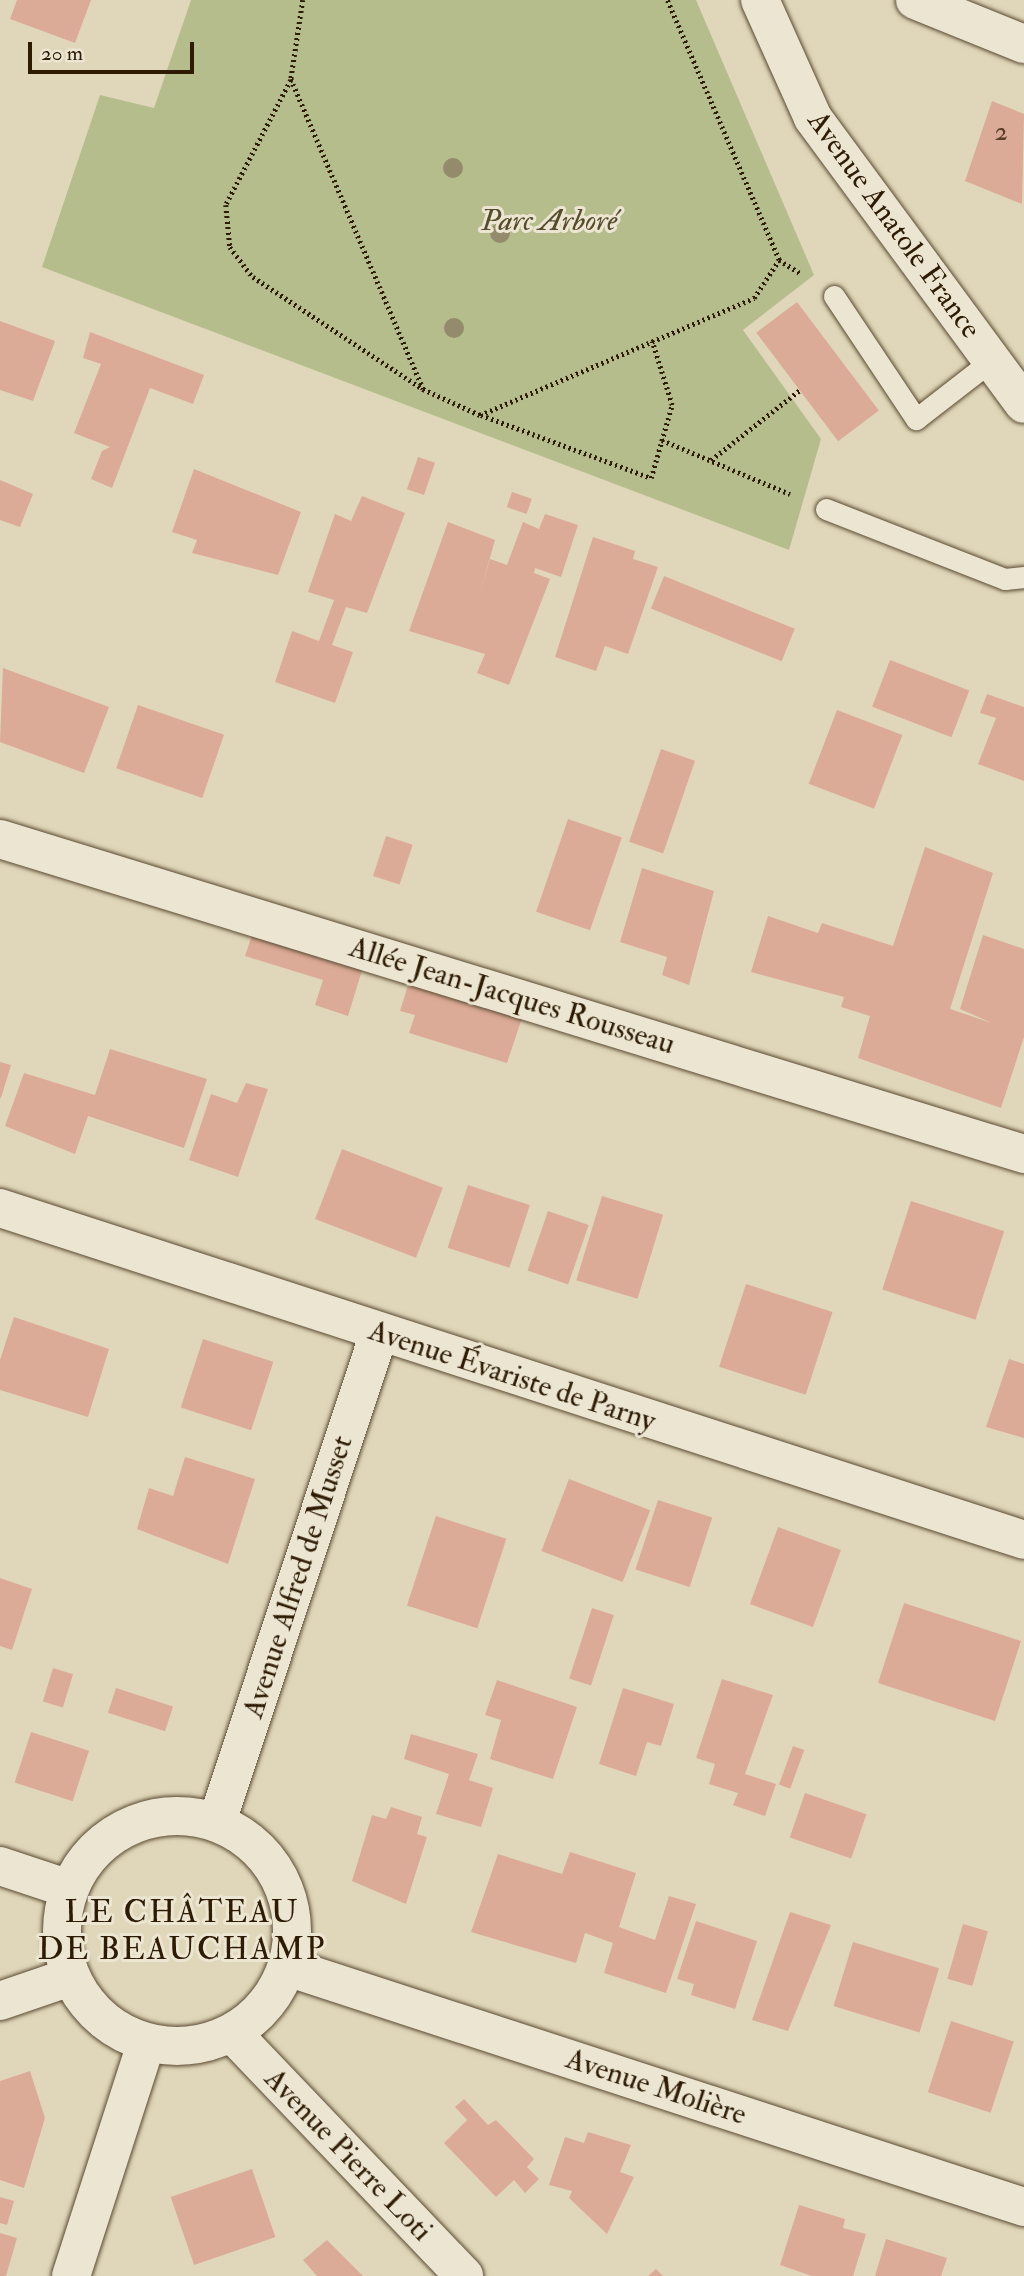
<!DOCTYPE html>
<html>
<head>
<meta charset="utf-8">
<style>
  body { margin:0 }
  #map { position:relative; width:1024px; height:2276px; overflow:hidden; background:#e0d7ba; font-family:"IM FELL Double Pica",serif }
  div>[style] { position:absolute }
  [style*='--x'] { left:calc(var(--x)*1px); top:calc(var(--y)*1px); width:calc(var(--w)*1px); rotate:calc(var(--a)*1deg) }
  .green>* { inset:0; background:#b6bd8d }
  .building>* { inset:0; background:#dcab97; transform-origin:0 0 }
  .path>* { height:4.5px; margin-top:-2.25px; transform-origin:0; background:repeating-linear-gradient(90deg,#2d1b03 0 2px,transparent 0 5.5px) }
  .roads { filter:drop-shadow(0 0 2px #5a4a31) drop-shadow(0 0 2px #5a4a31) }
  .lane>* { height:21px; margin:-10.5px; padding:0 10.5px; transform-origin:10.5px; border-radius:10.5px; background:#ebe5d2 }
  .street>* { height:38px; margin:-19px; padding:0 19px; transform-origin:19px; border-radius:19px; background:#ebe5d2 }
  .street>.ring { margin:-19px; padding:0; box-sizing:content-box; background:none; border:38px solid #ebe5d2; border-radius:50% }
  .trees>* { width:20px; height:20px; margin:-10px; border-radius:50%; background:#948b6c }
  span { translate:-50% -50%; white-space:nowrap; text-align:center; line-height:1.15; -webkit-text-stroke:6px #ebe5d2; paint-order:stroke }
  .number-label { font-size:26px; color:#593f28 }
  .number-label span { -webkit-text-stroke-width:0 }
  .park-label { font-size:30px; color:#564c2c; font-style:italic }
  .street-label { font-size:30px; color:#2d1b03 }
  .neighbourhood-label { font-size:32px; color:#2d1b03; letter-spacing:2px }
  .scale { position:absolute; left:28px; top:42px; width:166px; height:32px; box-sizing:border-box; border:4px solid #2d1b03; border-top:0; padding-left:9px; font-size:21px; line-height:24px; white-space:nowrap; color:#2d1b03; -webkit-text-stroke:5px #ebe5d2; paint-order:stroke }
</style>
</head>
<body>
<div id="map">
  <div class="green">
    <i style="clip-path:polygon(191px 0,696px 0,814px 275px,743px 330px,821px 439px,789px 550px,42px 267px,100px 95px,154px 108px)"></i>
  </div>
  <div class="building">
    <i style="clip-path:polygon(17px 0,91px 0,75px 43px,10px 19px)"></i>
    <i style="clip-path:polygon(992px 101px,1024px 114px,1022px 204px,965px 181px)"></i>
    <i style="left:797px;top:302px;width:136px;height:51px;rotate:53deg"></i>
    <i style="clip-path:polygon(0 321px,55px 341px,33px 401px,0 390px)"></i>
    <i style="clip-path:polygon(90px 332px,204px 375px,193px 404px,150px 388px,112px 488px,91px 479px,102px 451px,110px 447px,74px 433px,101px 364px,83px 358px)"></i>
    <i style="left:418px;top:457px;width:18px;height:34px;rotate:19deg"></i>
    <i style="clip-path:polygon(194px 469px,301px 512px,278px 575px,192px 553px,197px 540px,172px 532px)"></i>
    <i style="clip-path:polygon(0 480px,33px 494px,20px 527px,0 520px)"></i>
    <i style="left:512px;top:492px;width:21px;height:16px;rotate:19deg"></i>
    <i style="clip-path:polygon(362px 496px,405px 513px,367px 613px,346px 607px,332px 645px,353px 652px,335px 703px,275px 682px,292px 631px,319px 641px,334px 600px,308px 592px,335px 514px,351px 521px)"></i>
    <i style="clip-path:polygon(545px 514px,578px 525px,561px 577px,535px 568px,534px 573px,550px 579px,509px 685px,477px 673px,485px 654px,409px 631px,448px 522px,495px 540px,479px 596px,490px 559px,507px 565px,523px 522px,539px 529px)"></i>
    <i style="clip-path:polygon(593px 537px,635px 551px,633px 559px,658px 567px,628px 654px,605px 646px,596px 671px,555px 657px)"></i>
    <i style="left:664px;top:576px;width:141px;height:35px;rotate:22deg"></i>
    <i style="left:890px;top:660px;width:85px;height:50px;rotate:21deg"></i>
    <i style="clip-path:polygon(3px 668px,109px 707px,84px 773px,0 742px)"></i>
    <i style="clip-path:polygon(987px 694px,1024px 707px,1024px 781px,978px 764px,996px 718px,980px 713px)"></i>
    <i style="left:138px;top:705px;width:91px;height:67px;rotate:19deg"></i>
    <i style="left:837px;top:710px;width:70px;height:79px;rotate:21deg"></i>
    <i style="left:661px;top:749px;width:36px;height:98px;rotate:19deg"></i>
    <i style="left:568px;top:819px;width:57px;height:98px;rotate:19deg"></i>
    <i style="left:386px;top:836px;width:28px;height:42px;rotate:18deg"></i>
    <i style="clip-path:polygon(925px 847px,993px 873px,950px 1009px,992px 1023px,960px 1009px,983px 935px,1024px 949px,1024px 1037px,1001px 1108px,858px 1058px,870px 1016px,841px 1007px,844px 997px,751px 972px,768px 916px,818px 933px,822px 923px,893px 946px)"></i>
    <i style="clip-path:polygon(642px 868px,714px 891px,689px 985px,662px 975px,667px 957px,620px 942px)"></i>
    <i style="clip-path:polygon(253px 932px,363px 967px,348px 1016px,315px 1005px,323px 980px,245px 956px)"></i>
    <i style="clip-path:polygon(409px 982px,522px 1018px,507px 1063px,409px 1033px,415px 1015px,400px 1011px)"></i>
    <i style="clip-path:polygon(110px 1049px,207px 1079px,184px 1148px,88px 1116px,75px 1154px,5px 1126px,24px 1073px,95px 1095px)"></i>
    <i style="clip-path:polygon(0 1062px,11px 1065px,1px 1098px,0 1098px)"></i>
    <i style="clip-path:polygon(246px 1083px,268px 1089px,238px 1177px,189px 1160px,211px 1094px,237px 1103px)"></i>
    <i style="left:342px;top:1149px;width:108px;height:75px;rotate:21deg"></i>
    <i style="left:468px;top:1185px;width:65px;height:66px;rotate:18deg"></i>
    <i style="left:602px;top:1196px;width:64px;height:88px;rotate:17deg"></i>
    <i style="left:911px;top:1201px;width:98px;height:93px;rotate:18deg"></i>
    <i style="left:548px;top:1211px;width:43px;height:63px;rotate:19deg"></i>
    <i style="left:746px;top:1284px;width:91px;height:87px;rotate:18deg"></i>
    <i style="clip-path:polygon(14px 1317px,109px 1349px,88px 1417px,0 1390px,0 1360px)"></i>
    <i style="left:203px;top:1339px;width:74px;height:72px;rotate:18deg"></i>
    <i style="clip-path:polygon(1009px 1359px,1024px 1364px,1024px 1438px,986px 1427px)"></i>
    <i style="clip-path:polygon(185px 1457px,255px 1479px,228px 1564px,137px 1529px,149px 1488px,173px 1496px)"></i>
    <i style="left:569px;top:1479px;width:87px;height:77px;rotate:21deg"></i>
    <i style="left:658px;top:1500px;width:57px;height:73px;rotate:18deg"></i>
    <i style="left:436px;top:1516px;width:74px;height:94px;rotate:18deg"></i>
    <i style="left:778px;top:1527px;width:67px;height:82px;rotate:20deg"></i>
    <i style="clip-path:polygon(0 1578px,32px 1589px,12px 1650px,0 1646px)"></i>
    <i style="left:904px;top:1603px;width:123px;height:84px;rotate:18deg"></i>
    <i style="left:592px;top:1608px;width:23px;height:74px;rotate:18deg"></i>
    <i style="left:53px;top:1668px;width:21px;height:35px;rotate:17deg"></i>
    <i style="clip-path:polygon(722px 1679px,773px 1695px,745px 1774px,776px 1784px,765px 1816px,733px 1805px,738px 1793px,709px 1784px,715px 1764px,696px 1758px)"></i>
    <i style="clip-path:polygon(497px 1680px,577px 1707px,553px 1779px,490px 1759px,501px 1720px,485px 1715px)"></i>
    <i style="left:116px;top:1688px;width:60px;height:26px;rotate:18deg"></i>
    <i style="clip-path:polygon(623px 1688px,674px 1704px,661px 1746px,647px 1742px,636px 1776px,599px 1764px)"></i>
    <i style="left:31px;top:1732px;width:61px;height:53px;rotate:18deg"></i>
    <i style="clip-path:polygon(411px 1734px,478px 1754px,469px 1780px,493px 1788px,481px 1827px,436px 1814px,449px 1774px,404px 1759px)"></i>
    <i style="left:793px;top:1746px;width:12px;height:41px;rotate:20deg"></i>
    <i style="left:805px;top:1793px;width:65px;height:47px;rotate:19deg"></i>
    <i style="clip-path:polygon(391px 1807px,422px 1817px,417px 1834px,427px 1837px,406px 1904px,352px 1881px,372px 1815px,386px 1819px)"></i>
    <i style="clip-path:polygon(570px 1852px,636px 1873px,619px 1927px,655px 1940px,669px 1896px,696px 1904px,666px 1993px,604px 1973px,613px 1943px,585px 1933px,576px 1963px,471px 1932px,498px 1854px,562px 1874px)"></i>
    <i style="clip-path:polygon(790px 1912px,831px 1925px,788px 2031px,752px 2020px)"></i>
    <i style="clip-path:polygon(696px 1921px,757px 1941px,735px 2009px,691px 1995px,694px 1984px,677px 1979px)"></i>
    <i style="left:963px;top:1924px;width:26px;height:57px;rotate:16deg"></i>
    <i style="left:853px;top:1942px;width:90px;height:67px;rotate:17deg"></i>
    <i style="left:951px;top:2021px;width:66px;height:75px;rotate:18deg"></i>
    <i style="clip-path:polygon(30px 2071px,45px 2118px,24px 2188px,0 2180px,0 2081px)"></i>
    <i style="clip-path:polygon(464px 2099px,488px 2125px,496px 2120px,534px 2159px,527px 2167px,539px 2179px,525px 2193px,514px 2180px,496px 2197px,444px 2143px,467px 2120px,455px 2107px)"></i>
    <i style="clip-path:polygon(588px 2132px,631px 2145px,620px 2172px,634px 2177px,607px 2234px,569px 2198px,572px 2191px,549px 2185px,565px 2137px,584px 2143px)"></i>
    <i style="left:252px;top:2169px;width:72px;height:86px;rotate:71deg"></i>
    <i style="clip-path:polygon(0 2197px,14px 2201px,7px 2225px,0 2223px)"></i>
    <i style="clip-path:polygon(799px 2205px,845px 2219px,843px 2228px,866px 2234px,853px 2276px,812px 2276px,780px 2265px)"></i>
    <i style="clip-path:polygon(0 2233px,17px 2238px,6px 2276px,0 2276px)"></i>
    <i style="clip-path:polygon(886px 2239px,947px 2258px,941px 2276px,875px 2276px)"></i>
    <i style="clip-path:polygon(327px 2240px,363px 2276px,317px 2276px,303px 2260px)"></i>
    <i style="clip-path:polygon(656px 2269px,663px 2276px,648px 2276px)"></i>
  </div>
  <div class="path">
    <i style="--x:303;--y:0;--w:80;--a:98.6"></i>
    <i style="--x:291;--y:79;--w:337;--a:66.9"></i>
    <i style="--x:423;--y:389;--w:63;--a:24.5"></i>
    <i style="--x:480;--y:415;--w:298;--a:-23.1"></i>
    <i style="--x:754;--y:298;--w:45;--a:-56.7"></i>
    <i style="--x:779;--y:260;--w:283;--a:-113.3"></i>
    <i style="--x:291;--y:80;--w:141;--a:117.5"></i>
    <i style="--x:226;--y:205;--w:42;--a:84.6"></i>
    <i style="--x:230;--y:247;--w:38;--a:53"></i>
    <i style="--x:253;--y:277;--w:204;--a:33.4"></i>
    <i style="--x:779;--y:260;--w:26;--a:32"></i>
    <i style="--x:481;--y:415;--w:181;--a:20.3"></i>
    <i style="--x:651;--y:478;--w:76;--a:-74"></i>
    <i style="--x:672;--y:405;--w:67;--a:-107.4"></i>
    <i style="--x:662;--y:440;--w:139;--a:22.9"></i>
    <i style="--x:711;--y:460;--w:113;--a:-38.2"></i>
  </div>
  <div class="roads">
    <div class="lane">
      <i style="--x:834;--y:296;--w:148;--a:56.3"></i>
      <i style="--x:916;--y:419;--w:96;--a:-37.8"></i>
      <i style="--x:826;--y:509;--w:192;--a:21.4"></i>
      <i style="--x:1005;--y:579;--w:19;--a:-6"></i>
    </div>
    <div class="street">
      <i style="--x:760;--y:0;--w:129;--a:65.8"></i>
      <i style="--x:813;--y:118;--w:355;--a:53.6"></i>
      <i style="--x:915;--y:0;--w:118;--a:22"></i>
      <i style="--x:0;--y:839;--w:1071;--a:17.1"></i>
      <i style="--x:0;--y:1208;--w:1076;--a:17.96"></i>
      <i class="ring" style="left:62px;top:1816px;width:192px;height:192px"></i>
      <i style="--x:217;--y:1822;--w:515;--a:-71.67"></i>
      <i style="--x:0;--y:1866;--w:73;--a:18.4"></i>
      <i style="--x:287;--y:1967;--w:775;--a:18.04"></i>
      <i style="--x:0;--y:2001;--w:74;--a:-18.9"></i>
      <i style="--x:232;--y:2033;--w:336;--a:46.3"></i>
      <i style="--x:71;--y:2276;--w:244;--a:-72.1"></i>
    </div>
  </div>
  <div class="trees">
    <i style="left:453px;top:168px"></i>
    <i style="left:500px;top:233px"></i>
    <i style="left:454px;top:328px"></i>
  </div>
  <div class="number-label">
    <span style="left:1001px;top:133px">2</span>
  </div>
  <div class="park-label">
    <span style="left:549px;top:221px">Parc Arboré</span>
  </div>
  <div class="street-label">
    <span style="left:894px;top:225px;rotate:54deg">Avenue Anatole France</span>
    <span style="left:512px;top:996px;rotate:17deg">Allée Jean-Jacques Rousseau</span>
    <span style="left:512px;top:1376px;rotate:18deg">Avenue Évariste de Parny</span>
    <span style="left:298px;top:1577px;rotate:-72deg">Avenue Alfred de Musset</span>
    <span style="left:656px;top:2087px;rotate:18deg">Avenue Molière</span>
    <span style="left:348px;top:2155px;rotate:46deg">Avenue Pierre Loti</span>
  </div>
  <div class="neighbourhood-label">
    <span style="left:182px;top:1931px">LE CHÂTEAU<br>DE BEAUCHAMP</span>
  </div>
  <div class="scale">20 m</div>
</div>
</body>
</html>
